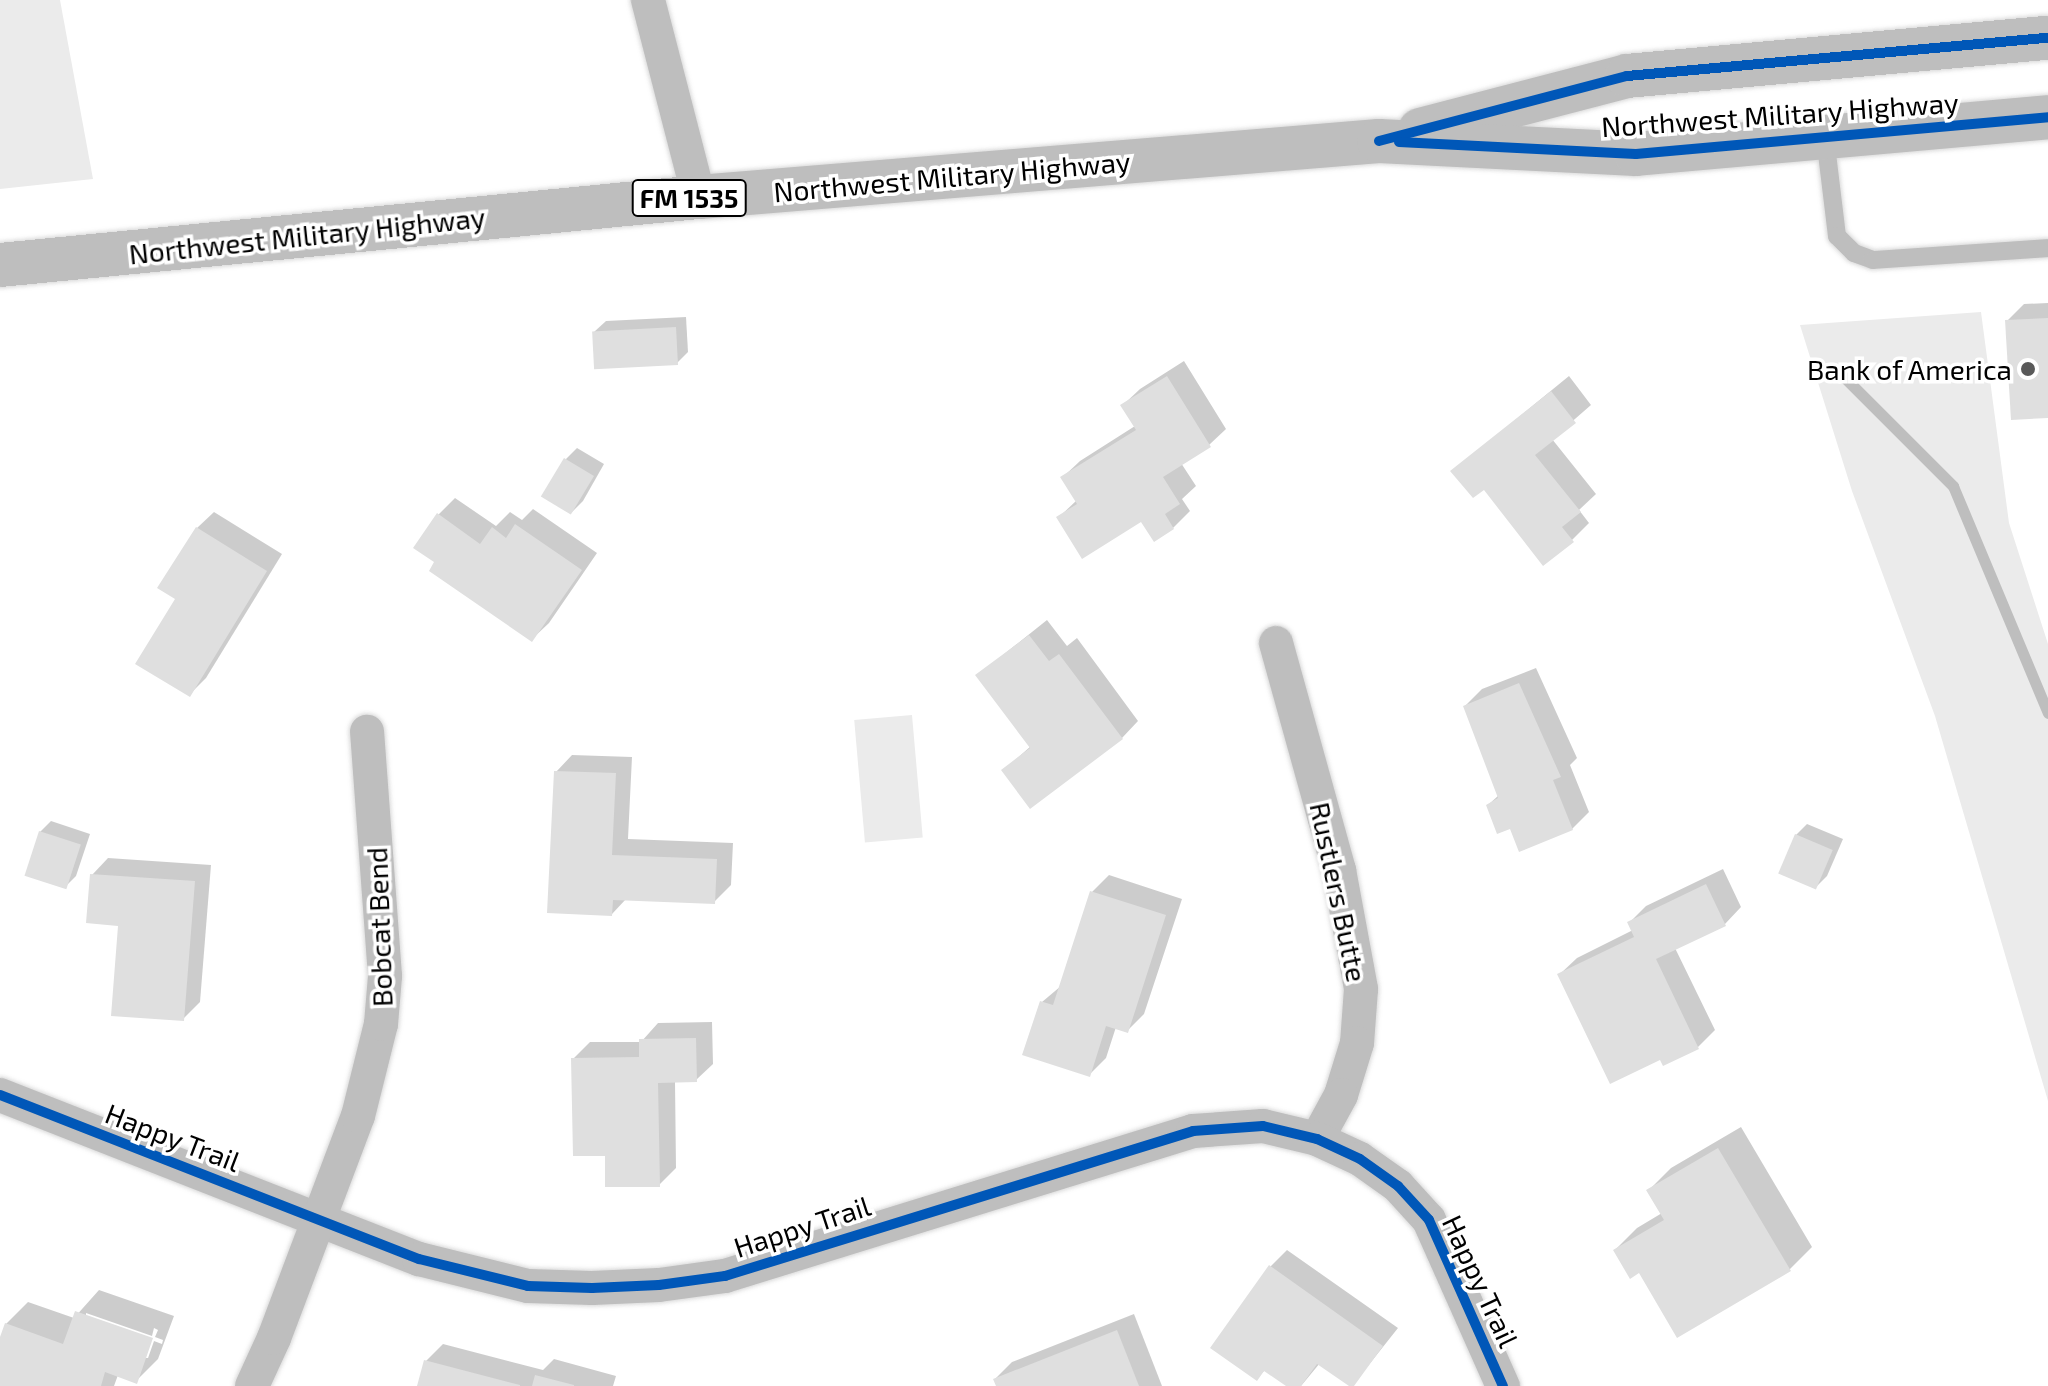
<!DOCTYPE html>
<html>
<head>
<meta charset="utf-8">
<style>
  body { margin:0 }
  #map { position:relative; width:2048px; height:1386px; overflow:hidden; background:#fff; font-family:"Exo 2",sans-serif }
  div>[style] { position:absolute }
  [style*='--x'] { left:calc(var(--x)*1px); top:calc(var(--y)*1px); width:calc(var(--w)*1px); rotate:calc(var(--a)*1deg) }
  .green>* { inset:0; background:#ebebeb; transform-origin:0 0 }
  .shadow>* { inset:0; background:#0003 }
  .stream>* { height:11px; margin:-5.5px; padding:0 5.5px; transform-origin:5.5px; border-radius:5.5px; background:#bebebe }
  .building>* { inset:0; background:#dfdfdf; transform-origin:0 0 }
  .roads { filter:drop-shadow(0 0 2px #dbdbdb) drop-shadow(0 0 2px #dbdbdb) }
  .service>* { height:18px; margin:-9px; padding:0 9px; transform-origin:9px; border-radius:9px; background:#bebebe }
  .minor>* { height:34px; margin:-17px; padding:0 17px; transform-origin:17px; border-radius:17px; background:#bebebe }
  .primary>* { height:44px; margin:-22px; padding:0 22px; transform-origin:22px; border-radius:22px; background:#bebebe }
  .cycleway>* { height:10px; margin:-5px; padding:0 5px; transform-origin:5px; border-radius:5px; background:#0057b8 }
  .dots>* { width:22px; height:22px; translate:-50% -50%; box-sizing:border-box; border:4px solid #fff; border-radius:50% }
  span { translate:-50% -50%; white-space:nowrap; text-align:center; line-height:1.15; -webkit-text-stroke:7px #fff; paint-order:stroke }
  .shield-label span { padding:2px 6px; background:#fff; border:2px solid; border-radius:6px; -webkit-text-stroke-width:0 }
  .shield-label { font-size:26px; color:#000; font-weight:700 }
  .street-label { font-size:28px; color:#000 }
  .poi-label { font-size:28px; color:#000 }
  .right { translate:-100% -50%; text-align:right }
</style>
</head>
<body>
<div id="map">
  <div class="green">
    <i style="clip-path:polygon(0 0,60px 0,93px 179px,0 189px)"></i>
    <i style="clip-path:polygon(1981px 312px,2009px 523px,2048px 644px,2048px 1101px,1935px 716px,1852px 491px,1800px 325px)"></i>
    <i style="left:912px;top:715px;width:123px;height:58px;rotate:85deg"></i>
  </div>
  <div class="shadow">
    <i style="clip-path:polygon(2048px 303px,2048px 416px,2007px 321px,2024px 304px)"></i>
    <i style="clip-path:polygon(686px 317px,688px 352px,677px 363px,594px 332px,606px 321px)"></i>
    <i style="clip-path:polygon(1184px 361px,1226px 429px,1209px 445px,1181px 463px,1196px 486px,1182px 499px,1190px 511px,1173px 528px,1142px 519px,1058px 518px,1077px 500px,1063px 477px,1080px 461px,1135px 426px,1123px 405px,1140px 389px)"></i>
    <i style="clip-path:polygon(1569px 376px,1591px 405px,1552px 439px,1596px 494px,1579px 510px,1589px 523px,1572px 540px,1453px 471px)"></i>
    <i style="clip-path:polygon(577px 448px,604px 464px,583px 501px,572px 512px,566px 459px)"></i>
    <i style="clip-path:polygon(455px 498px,496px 526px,510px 512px,522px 520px,533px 509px,597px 553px,549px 623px,532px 639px,437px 562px,438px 515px)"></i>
    <i style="clip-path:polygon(214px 512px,282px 554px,206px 678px,189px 695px,197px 528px)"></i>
    <i style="clip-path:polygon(1047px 620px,1067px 646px,1077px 638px,1138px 721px,1122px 738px,1004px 770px,1031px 746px,978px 675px)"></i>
    <i style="clip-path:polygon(1536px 668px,1577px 758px,1570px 765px,1589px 812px,1572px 829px,1511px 827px,1488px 805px,1499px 795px,1465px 706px,1482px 689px)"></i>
    <i style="clip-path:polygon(572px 755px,632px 757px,628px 839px,733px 843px,731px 885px,714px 902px,627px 898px,612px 914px,556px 772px)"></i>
    <i style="clip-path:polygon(51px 821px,90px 834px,76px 876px,65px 887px,40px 832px)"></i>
    <i style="clip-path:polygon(1807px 824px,1843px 839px,1827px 876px,1816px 887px,1796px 835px)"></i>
    <i style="clip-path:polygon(108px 858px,211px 865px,200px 1002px,183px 1019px,92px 875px)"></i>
    <i style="clip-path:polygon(1723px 869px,1741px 907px,1725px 924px,1675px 948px,1715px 1030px,1698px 1047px,1661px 1057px,1560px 974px,1577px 958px,1633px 930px,1629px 923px,1646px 906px)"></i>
    <i style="clip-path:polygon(1109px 875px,1182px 899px,1144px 1014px,1127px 1031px,1116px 1027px,1106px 1058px,1089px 1075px,1042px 1002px,1061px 986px,1092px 892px)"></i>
    <i style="clip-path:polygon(712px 1022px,713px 1064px,696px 1080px,675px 1081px,676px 1168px,659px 1185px,607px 1153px,573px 1059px,590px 1042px,641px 1042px,658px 1023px)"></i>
    <i style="clip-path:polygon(1741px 1127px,1812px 1247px,1790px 1269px,1640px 1271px,1615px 1250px,1637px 1228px,1662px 1213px,1649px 1190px,1671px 1168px)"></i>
    <i style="clip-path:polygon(1287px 1250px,1398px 1328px,1352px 1386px,1320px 1363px,1301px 1386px,1289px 1386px,1266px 1369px,1257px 1378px,1270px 1267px)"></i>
    <i style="clip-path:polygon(evenodd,99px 1290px,174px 1316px,158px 1359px,136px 1381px,118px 1375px,114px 1386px,0 1386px,0 1343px,6px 1324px,28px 1302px,74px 1318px,99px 1290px,86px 1313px,152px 1336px,154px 1328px,158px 1330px,155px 1337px,163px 1340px,162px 1344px,154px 1341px,148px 1358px,144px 1358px,86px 1317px,86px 1313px)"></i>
    <i style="clip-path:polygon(1134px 1314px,1162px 1386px,998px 1386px,995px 1379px,1012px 1362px)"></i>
    <i style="clip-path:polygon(443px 1344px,543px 1370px,554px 1359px,616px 1376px,613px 1386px,425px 1386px,426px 1361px)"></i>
  </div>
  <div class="stream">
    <i style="--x:1838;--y:371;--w:163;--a:45"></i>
    <i style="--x:1953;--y:486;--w:246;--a:67.3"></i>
  </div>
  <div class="building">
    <i style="clip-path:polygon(2048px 318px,2048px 418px,2011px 420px,2005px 320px)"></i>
    <i style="left:676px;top:327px;width:38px;height:84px;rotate:87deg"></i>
    <i style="clip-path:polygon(1167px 376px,1211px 447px,1163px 477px,1180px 504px,1165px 514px,1174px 529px,1154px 542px,1141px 522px,1082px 559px,1056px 517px,1077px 504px,1060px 477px,1136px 430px,1120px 405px)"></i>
    <i style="clip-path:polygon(1551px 391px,1576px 423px,1535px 455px,1581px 512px,1562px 527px,1574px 542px,1543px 566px,1484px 490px,1473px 498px,1450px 471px)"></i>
    <i style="left:564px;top:458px;width:35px;height:45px;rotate:31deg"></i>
    <i style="clip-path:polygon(437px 513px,480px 544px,492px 527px,506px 538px,515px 524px,582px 570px,532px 642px,429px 571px,434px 562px,413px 548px)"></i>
    <i style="clip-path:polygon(196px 527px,267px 571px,190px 697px,135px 664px,175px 599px,157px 588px)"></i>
    <i style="clip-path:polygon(1029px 635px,1049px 661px,1059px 654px,1123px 739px,1030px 809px,1001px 770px,1030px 748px,975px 675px)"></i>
    <i style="clip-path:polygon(1519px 683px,1561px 777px,1553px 780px,1573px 830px,1519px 852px,1510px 829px,1497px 834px,1486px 805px,1498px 798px,1463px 706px)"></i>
    <i style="clip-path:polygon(554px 771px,616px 773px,612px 855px,717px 859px,715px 904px,613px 900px,612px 916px,547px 913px)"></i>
    <i style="left:39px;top:831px;width:44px;height:47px;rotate:18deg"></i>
    <i style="left:1795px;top:834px;width:41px;height:43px;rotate:23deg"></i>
    <i style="clip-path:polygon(90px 874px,195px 881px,184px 1021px,111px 1016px,118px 926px,86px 923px)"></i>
    <i style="clip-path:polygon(1706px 884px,1726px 926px,1656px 959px,1699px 1049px,1663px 1066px,1660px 1060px,1610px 1084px,1557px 974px,1634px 937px,1627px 922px)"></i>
    <i style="clip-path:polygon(1090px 891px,1166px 915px,1128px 1033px,1106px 1026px,1090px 1077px,1022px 1055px,1040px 1001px,1053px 1005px)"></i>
    <i style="clip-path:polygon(696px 1038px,697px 1082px,658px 1083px,660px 1187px,605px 1187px,605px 1156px,573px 1156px,571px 1058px,639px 1057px,639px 1039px)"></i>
    <i style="clip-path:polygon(1718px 1148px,1791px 1271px,1677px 1338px,1639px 1273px,1630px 1279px,1613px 1250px,1664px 1220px,1646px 1190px)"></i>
    <i style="clip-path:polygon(1269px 1265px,1383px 1346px,1354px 1386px,1349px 1386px,1317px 1364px,1301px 1386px,1286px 1386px,1264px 1371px,1257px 1381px,1210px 1348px)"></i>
    <i style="clip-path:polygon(75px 1311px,153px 1338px,137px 1384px,105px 1372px,101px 1386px,0 1386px,0 1337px,5px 1323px,63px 1344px)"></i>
    <i style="clip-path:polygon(1117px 1330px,1139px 1386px,996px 1386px,993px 1379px)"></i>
    <i style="clip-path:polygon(424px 1360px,520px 1385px,520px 1386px,417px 1386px)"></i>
    <i style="clip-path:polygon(535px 1375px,574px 1385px,574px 1386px,532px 1386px)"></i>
  </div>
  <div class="roads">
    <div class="service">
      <i style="--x:1825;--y:137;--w:100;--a:83.1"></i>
      <i style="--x:1837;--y:236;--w:24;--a:45"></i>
      <i style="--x:1854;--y:253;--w:20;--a:20"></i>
      <i style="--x:1873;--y:260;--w:175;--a:-3.9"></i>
    </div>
    <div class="minor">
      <i style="--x:648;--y:0;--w:203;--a:75.5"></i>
      <i style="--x:1276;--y:643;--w:236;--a:74.5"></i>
      <i style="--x:1339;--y:870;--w:121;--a:79.5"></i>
      <i style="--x:1361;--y:989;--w:54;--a:94.2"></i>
      <i style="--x:1357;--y:1043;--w:54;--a:107.1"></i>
      <i style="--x:1341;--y:1095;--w:50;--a:118.6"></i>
      <i style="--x:0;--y:1095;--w:450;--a:21.4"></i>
      <i style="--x:419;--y:1259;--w:112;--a:13.9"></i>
      <i style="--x:528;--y:1286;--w:64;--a:1.8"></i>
      <i style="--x:592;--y:1288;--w:67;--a:-2.6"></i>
      <i style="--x:659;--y:1285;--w:67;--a:-7.8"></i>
      <i style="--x:725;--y:1276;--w:490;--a:-17.2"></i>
      <i style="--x:1193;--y:1131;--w:70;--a:-4.1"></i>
      <i style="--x:1263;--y:1126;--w:56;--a:13.5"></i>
      <i style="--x:1317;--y:1139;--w:47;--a:24.9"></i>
      <i style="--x:1360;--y:1159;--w:47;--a:35.4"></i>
      <i style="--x:1398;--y:1186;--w:46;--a:47.6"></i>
      <i style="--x:1429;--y:1220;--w:182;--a:66"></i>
      <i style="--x:252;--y:1386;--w:53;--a:-65.4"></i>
      <i style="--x:274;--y:1338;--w:237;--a:-69.3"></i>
      <i style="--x:358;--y:1116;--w:95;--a:-76"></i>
      <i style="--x:381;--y:1024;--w:48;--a:-85.2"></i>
      <i style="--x:385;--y:976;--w:245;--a:-94.2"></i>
    </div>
    <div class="primary">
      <i style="--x:1420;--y:130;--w:214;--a:-14.6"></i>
      <i style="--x:1627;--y:76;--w:423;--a:-5.2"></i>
      <i style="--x:0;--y:265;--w:702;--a:-5.56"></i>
      <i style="--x:699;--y:197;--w:682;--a:-4.71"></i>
      <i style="--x:1379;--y:141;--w:257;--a:2.9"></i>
      <i style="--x:1636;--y:154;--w:414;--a:-5.1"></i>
    </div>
  </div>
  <div class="cycleway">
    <i style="--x:1379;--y:141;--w:256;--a:-14.7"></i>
    <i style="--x:1627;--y:76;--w:423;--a:-5.2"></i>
    <i style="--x:1399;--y:142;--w:237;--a:2.9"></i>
    <i style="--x:1636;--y:154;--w:414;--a:-5.1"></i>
    <i style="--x:0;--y:1095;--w:450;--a:21.4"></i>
    <i style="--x:419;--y:1259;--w:112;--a:13.9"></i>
    <i style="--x:528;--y:1286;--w:64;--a:1.8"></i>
    <i style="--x:592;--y:1288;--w:67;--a:-2.6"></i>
    <i style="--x:659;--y:1285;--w:67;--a:-7.8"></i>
    <i style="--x:725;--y:1276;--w:490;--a:-17.2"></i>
    <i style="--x:1193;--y:1131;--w:70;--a:-4.1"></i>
    <i style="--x:1263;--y:1126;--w:56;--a:13.5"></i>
    <i style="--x:1317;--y:1139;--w:47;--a:24.9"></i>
    <i style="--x:1360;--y:1159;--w:47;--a:35.4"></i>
    <i style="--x:1398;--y:1186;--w:46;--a:47.6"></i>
    <i style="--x:1429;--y:1220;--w:182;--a:66"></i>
  </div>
  <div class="dots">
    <i style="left:2028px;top:369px;background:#595959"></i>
  </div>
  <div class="shield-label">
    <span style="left:689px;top:198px">FM 1535</span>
  </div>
  <div class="street-label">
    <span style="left:1780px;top:114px;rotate:-4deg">Northwest Military Highway</span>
    <span style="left:952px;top:176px;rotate:-5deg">Northwest Military Highway</span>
    <span style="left:307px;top:235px;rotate:-6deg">Northwest Military Highway</span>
    <span style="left:1339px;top:892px;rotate:78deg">Rustlers Butte</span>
    <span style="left:379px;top:927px;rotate:-92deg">Bobcat Bend</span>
    <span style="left:173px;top:1137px;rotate:21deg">Happy Trail</span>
    <span style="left:802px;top:1226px;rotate:-18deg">Happy Trail</span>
    <span style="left:1481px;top:1281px;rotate:65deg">Happy Trail</span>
  </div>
  <div class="poi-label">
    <span class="right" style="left:2012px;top:369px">Bank of America</span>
  </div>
</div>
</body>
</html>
